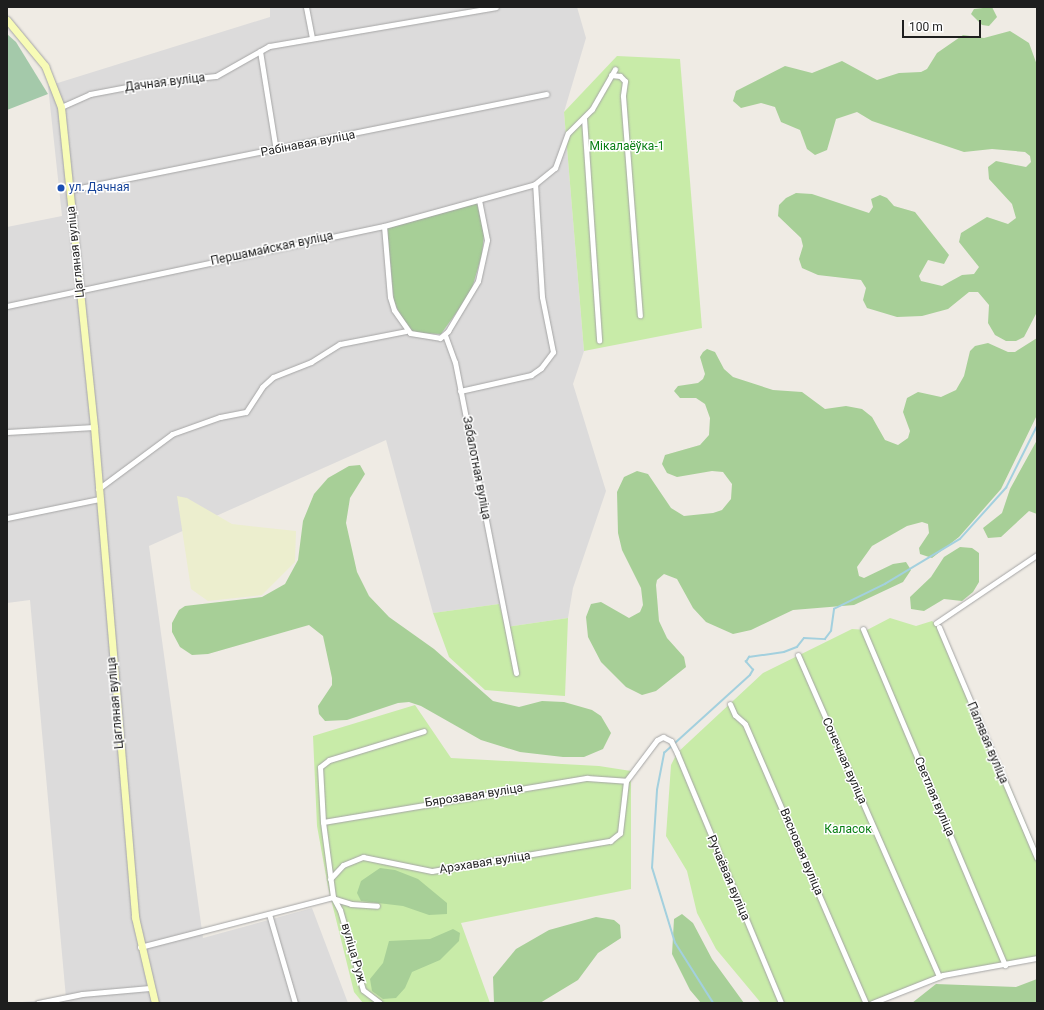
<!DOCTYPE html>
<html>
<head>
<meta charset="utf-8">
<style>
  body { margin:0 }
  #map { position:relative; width:1044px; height:1010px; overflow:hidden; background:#efebe4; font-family:Roboto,sans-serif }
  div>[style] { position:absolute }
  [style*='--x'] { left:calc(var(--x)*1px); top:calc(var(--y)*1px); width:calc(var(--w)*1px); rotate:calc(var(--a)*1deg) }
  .residential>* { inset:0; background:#dcdbdb }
  .farmland>* { inset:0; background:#eceece }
  .grass>* { inset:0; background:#c8eba8 }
  .forest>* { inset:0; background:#a7cf97 }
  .cemetery>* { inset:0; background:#a4c9aa }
  .stream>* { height:1.5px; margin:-0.75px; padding:0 0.75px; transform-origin:0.75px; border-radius:0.75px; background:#a3d0de }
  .roads { filter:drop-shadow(0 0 1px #a5a5a5) drop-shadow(0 0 1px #a5a5a5) }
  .street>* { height:5px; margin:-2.5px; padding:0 2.5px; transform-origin:2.5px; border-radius:2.5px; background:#fff }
  .secondary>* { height:7px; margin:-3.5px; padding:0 3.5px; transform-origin:3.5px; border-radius:3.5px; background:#f7fbb6 }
  .dots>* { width:11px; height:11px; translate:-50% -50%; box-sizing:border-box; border:2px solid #fff; border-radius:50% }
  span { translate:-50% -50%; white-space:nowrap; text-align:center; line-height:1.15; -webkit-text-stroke:3px #fff; paint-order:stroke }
  .street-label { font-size:12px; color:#1e1e1e }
  .park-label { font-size:12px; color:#097f14 }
  .transit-label { font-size:12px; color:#164399 }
  .left { translate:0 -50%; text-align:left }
  .frame { position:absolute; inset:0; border:8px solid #1e1e1e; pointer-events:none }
  .scale { position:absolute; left:902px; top:20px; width:79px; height:18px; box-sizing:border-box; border:2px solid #1e1e1e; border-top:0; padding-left:5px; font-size:12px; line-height:14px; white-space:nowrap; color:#1e1e1e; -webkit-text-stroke:3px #fff; paint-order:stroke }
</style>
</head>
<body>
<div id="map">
  <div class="residential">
    <i style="clip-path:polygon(270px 7px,577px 7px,586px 38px,564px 112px,584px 351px,573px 384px,606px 491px,573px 588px,568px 618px,506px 627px,499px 604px,433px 613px,386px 440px,149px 546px,203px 938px,312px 908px,348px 1003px,11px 1003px,66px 998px,30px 600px,7px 603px,7px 227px,62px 216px,48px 86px,270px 17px)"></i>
  </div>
  <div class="farmland">
    <i style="clip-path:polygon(177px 496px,187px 498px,232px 524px,296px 531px,295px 562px,262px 595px,208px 601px,191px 589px)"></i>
  </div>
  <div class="grass">
    <i style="clip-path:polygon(617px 56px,680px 59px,702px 328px,584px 351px,564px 112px)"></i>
    <i style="clip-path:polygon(499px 604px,506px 627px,568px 618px,565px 696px,485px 690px,449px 657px,433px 613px)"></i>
    <i style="clip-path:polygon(890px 618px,916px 626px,932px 621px,939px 627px,1009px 784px,1037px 850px,1037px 958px,943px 975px,872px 1003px,761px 1003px,716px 949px,697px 913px,687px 871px,666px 836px,671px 765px,677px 753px,763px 673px,852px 629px,867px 630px)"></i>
    <i style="clip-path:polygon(415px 705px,451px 758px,599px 766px,631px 771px,631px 889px,461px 923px,490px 1003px,363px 1003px,354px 992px,328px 887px,317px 826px,313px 736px)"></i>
  </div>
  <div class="forest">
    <i style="clip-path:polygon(992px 7px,997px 17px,989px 26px,982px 25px,971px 14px,974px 9px)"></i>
    <i style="clip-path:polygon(1010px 31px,1029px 43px,1037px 65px,1037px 312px,1024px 337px,1016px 341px,1006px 341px,995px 335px,988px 323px,989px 305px,978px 292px,969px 292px,948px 309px,922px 316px,897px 317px,867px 308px,863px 300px,866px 288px,861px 280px,818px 275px,802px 268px,799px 259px,803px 246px,801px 238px,778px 216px,779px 205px,786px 198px,796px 193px,812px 194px,869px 213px,873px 207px,871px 199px,880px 195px,887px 198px,894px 206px,915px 212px,949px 255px,944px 264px,928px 260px,919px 276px,921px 281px,942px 286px,962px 275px,974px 274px,979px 267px,959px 242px,961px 233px,987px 217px,1008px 224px,1016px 218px,1012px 204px,989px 179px,988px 167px,996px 161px,1026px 167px,1031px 162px,1030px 156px,1025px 152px,992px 149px,964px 152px,872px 121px,857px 112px,836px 119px,827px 150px,815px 155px,807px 149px,800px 130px,781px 122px,775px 107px,761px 103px,741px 108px,733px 101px,736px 91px,785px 66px,812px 73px,842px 61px,877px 80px,899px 73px,921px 72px,927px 69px,937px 53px,963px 35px,984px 38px)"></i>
    <i style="clip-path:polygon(477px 203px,484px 234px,482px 254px,471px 292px,441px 334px,414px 333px,402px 319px,394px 302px,387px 228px)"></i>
    <i style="clip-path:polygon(1037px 338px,1037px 415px,1001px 489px,959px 537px,932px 558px,920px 554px,919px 548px,929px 533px,928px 524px,922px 522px,907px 526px,872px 546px,857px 567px,859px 576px,864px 578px,893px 564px,906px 562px,911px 570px,903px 582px,854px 605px,793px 610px,751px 630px,733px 634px,706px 622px,693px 608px,677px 579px,664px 574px,657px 580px,656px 585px,659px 621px,667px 638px,684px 657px,686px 667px,656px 691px,642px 695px,626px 687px,601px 662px,588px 637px,586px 617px,591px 604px,601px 602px,629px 618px,640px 612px,643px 605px,641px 588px,622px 550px,618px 533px,617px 492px,624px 477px,637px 471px,648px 474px,671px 508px,684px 516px,713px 513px,722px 510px,731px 499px,732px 484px,723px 472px,712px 471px,677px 477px,667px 473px,662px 464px,665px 455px,700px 445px,709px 435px,710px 418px,705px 404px,696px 398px,680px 398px,674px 391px,678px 386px,698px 383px,703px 379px,705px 374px,700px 357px,703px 352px,707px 349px,715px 352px,724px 369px,733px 377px,773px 390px,802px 392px,825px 409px,846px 406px,862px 409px,872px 417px,885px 440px,898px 445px,908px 438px,910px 431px,903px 412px,907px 398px,918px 392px,941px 397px,956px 390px,964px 376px,970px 351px,975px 346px,988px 343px,1008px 352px,1015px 352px)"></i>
    <i style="clip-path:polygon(1037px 440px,1037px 514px,1029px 511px,1001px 537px,988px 538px,983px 528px,1002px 513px,1010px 489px)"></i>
    <i style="clip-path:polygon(360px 465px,365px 474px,350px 498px,346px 523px,357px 572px,369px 596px,389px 617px,434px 649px,493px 701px,519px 707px,542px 701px,564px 702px,592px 710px,601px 716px,611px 733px,603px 749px,584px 757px,563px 757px,520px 752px,481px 740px,421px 706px,409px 702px,398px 703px,347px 720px,325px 721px,319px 714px,318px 706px,332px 685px,332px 678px,323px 636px,309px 625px,208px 654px,192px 655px,180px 647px,172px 632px,172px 623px,179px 610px,185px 606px,262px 597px,285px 584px,298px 560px,303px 521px,314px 494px,328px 478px,349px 466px)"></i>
    <i style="clip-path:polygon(960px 547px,972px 548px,979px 553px,979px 582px,973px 592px,962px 601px,944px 599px,924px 611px,911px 609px,910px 597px,931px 577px,944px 557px)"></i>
    <i style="clip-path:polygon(380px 868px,395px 870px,418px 879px,447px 903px,447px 914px,429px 915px,403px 906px,361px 901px,357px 893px,361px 881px)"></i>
    <i style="clip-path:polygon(682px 914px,693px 923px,712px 959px,744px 1003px,701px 1003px,690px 990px,672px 954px,674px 919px)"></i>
    <i style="clip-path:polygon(596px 917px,614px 920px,620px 925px,621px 938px,598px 953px,578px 980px,540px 1003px,494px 1003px,493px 977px,516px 949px,549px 930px)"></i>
    <i style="clip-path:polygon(453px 929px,460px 933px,459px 941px,440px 960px,412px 972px,405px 988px,396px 998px,383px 999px,372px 991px,370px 979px,383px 963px,389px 941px,430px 939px)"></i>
    <i style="clip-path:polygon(1037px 979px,1037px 1003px,912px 1003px,936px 984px,1016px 987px)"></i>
  </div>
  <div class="cemetery">
    <i style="clip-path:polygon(7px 34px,16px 42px,48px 94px,7px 110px)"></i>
  </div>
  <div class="stream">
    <i style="--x:713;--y:1003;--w:71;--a:-122.3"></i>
    <i style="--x:675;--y:943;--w:78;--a:-107"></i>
    <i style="--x:652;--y:868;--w:78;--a:-86.3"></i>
    <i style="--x:657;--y:790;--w:38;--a:-79"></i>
    <i style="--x:664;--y:753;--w:116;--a:-42.2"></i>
    <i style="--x:750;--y:675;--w:6;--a:-59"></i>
    <i style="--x:753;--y:670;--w:11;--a:-131"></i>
    <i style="--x:746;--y:662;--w:6;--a:-59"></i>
    <i style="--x:749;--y:657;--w:35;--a:-8"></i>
    <i style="--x:784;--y:652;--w:14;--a:-21"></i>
    <i style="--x:797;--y:647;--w:11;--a:-52"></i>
    <i style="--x:804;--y:638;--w:21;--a:3"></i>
    <i style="--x:825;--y:639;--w:10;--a:-53"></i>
    <i style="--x:831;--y:631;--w:22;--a:-82"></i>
    <i style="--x:834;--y:609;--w:57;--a:-26.1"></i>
    <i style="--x:885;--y:584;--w:87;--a:-31"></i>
    <i style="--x:960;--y:539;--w:69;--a:-48"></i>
    <i style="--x:1006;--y:488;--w:69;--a:-63.4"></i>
  </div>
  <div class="roads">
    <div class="street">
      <i style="--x:306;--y:7;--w:31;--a:79"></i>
      <i style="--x:260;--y:51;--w:101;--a:80.9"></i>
      <i style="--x:611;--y:75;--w:9;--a:6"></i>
      <i style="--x:620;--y:76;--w:7;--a:45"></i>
      <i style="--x:625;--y:81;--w:15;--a:98"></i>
      <i style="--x:623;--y:96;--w:220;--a:85.6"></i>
      <i style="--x:61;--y:107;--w:32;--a:-24"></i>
      <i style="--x:90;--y:94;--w:59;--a:-10.7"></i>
      <i style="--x:148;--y:83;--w:68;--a:-5.9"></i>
      <i style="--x:216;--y:76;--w:61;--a:-29.5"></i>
      <i style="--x:269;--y:46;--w:230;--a:-9.7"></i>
      <i style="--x:584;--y:118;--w:223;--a:86.1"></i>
      <i style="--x:70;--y:190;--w:486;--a:-11.4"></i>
      <i style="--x:384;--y:226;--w:71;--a:85.2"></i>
      <i style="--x:390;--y:297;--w:14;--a:73"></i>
      <i style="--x:394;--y:310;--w:28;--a:55"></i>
      <i style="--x:410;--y:333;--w:30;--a:9"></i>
      <i style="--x:440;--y:338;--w:11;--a:-41"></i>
      <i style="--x:448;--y:331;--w:58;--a:-59"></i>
      <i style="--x:478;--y:281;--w:42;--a:-77.6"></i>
      <i style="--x:487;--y:240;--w:41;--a:-101.3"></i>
      <i style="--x:7;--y:306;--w:385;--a:-12"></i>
      <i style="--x:384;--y:226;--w:157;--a:-15.5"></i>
      <i style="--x:535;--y:184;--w:26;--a:-39"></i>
      <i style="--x:555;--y:168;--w:37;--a:-70"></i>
      <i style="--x:568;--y:133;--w:34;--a:-45"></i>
      <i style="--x:592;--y:109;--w:46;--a:-60.1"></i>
      <i style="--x:445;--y:335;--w:29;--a:70"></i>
      <i style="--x:455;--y:362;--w:317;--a:78.9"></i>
      <i style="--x:460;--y:391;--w:73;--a:-12.7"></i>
      <i style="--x:531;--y:375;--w:12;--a:-35"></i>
      <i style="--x:541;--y:368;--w:20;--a:-53"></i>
      <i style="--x:553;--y:352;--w:56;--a:-101.3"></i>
      <i style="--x:542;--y:297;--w:113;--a:-93.5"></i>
      <i style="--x:7;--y:432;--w:87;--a:-3.3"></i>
      <i style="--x:98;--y:489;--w:92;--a:-36.6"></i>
      <i style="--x:172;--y:434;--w:51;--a:-19.5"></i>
      <i style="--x:220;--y:417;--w:26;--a:-11"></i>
      <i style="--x:246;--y:412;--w:30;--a:-57"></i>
      <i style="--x:262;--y:387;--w:15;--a:-42"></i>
      <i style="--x:273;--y:377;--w:41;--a:-21.5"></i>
      <i style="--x:311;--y:362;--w:34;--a:-32"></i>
      <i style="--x:340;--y:344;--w:67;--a:-11.1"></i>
      <i style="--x:7;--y:518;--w:94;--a:-11.7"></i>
      <i style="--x:936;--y:623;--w:122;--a:-34"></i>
      <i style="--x:939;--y:627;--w:251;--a:67"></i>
      <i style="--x:863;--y:629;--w:365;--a:67.1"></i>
      <i style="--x:798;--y:655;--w:351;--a:66.3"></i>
      <i style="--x:730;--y:704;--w:12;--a:66"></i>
      <i style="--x:735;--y:715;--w:13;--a:42"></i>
      <i style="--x:745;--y:724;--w:304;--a:66.6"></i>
      <i style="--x:323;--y:822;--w:268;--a:-9.5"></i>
      <i style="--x:587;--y:778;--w:39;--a:4"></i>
      <i style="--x:330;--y:879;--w:19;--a:-47"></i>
      <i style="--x:343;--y:865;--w:22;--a:-22"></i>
      <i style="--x:363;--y:857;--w:70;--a:11.5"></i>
      <i style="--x:432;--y:871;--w:181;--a:-9.6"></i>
      <i style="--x:610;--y:841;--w:13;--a:-39"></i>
      <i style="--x:620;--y:833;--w:52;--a:-83.4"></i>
      <i style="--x:626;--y:781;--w:51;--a:-52.9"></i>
      <i style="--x:657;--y:740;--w:7;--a:-27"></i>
      <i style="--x:663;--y:737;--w:9;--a:27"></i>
      <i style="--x:671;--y:741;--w:13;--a:63"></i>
      <i style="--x:677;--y:753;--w:271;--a:67.4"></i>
      <i style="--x:333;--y:897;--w:76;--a:-97.6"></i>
      <i style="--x:323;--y:822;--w:55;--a:-93.1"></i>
      <i style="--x:320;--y:767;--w:11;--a:-38"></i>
      <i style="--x:329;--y:760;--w:99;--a:-17"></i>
      <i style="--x:333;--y:897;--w:15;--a:62"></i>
      <i style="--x:340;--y:910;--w:83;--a:74"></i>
      <i style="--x:363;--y:990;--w:21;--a:37"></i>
      <i style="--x:335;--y:899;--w:17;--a:17"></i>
      <i style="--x:351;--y:904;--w:26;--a:4"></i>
      <i style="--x:269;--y:914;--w:93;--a:73.7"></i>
      <i style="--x:140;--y:947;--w:199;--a:-14.5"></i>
      <i style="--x:38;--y:1003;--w:45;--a:-11.6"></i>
      <i style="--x:82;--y:994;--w:68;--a:-5"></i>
      <i style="--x:872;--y:1003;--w:76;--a:-21.5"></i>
      <i style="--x:943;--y:975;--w:96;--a:-10.3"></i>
    </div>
    <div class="secondary">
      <i style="--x:7;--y:20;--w:60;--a:50.4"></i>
      <i style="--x:45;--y:66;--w:44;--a:68.7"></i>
      <i style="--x:61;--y:107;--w:322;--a:84.1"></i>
      <i style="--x:94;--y:427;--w:492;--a:85.2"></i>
      <i style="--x:135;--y:917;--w:88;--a:76.9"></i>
    </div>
  </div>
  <div class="dots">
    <i style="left:61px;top:188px;background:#1a4fb4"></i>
  </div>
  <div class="street-label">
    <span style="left:165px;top:83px;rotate:-7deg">Дачная вуліца</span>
    <span style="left:308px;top:144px;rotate:-11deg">Рабінавая вуліца</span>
    <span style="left:272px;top:249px;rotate:-12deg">Першамайская вуліца</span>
    <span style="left:76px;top:252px;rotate:-96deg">Цагляная вуліца</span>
    <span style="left:476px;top:468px;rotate:79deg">Забалотная вуліца</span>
    <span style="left:116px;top:703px;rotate:-95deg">Цагляная вуліца</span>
    <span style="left:987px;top:743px;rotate:67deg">Палявая вуліца</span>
    <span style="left:844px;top:761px;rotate:66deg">Сонечная вуліца</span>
    <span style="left:474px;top:796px;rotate:-9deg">Бярозавая вуліца</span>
    <span style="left:934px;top:797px;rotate:67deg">Светлая вуліца</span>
    <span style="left:801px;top:852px;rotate:67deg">Вясновая вуліца</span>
    <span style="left:485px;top:863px;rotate:-9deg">Арэхавая вуліца</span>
    <span style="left:728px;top:878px;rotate:67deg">Ручаёвая вуліца</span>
    <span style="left:353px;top:953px;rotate:74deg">вуліца Руж</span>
  </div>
  <div class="park-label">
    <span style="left:627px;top:147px">Мікалаёўка-1</span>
    <span style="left:848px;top:830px">Каласок</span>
  </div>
  <div class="transit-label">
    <span class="left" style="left:69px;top:188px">ул. Дачная</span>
  </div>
  <div class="frame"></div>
  <div class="scale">100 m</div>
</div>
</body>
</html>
